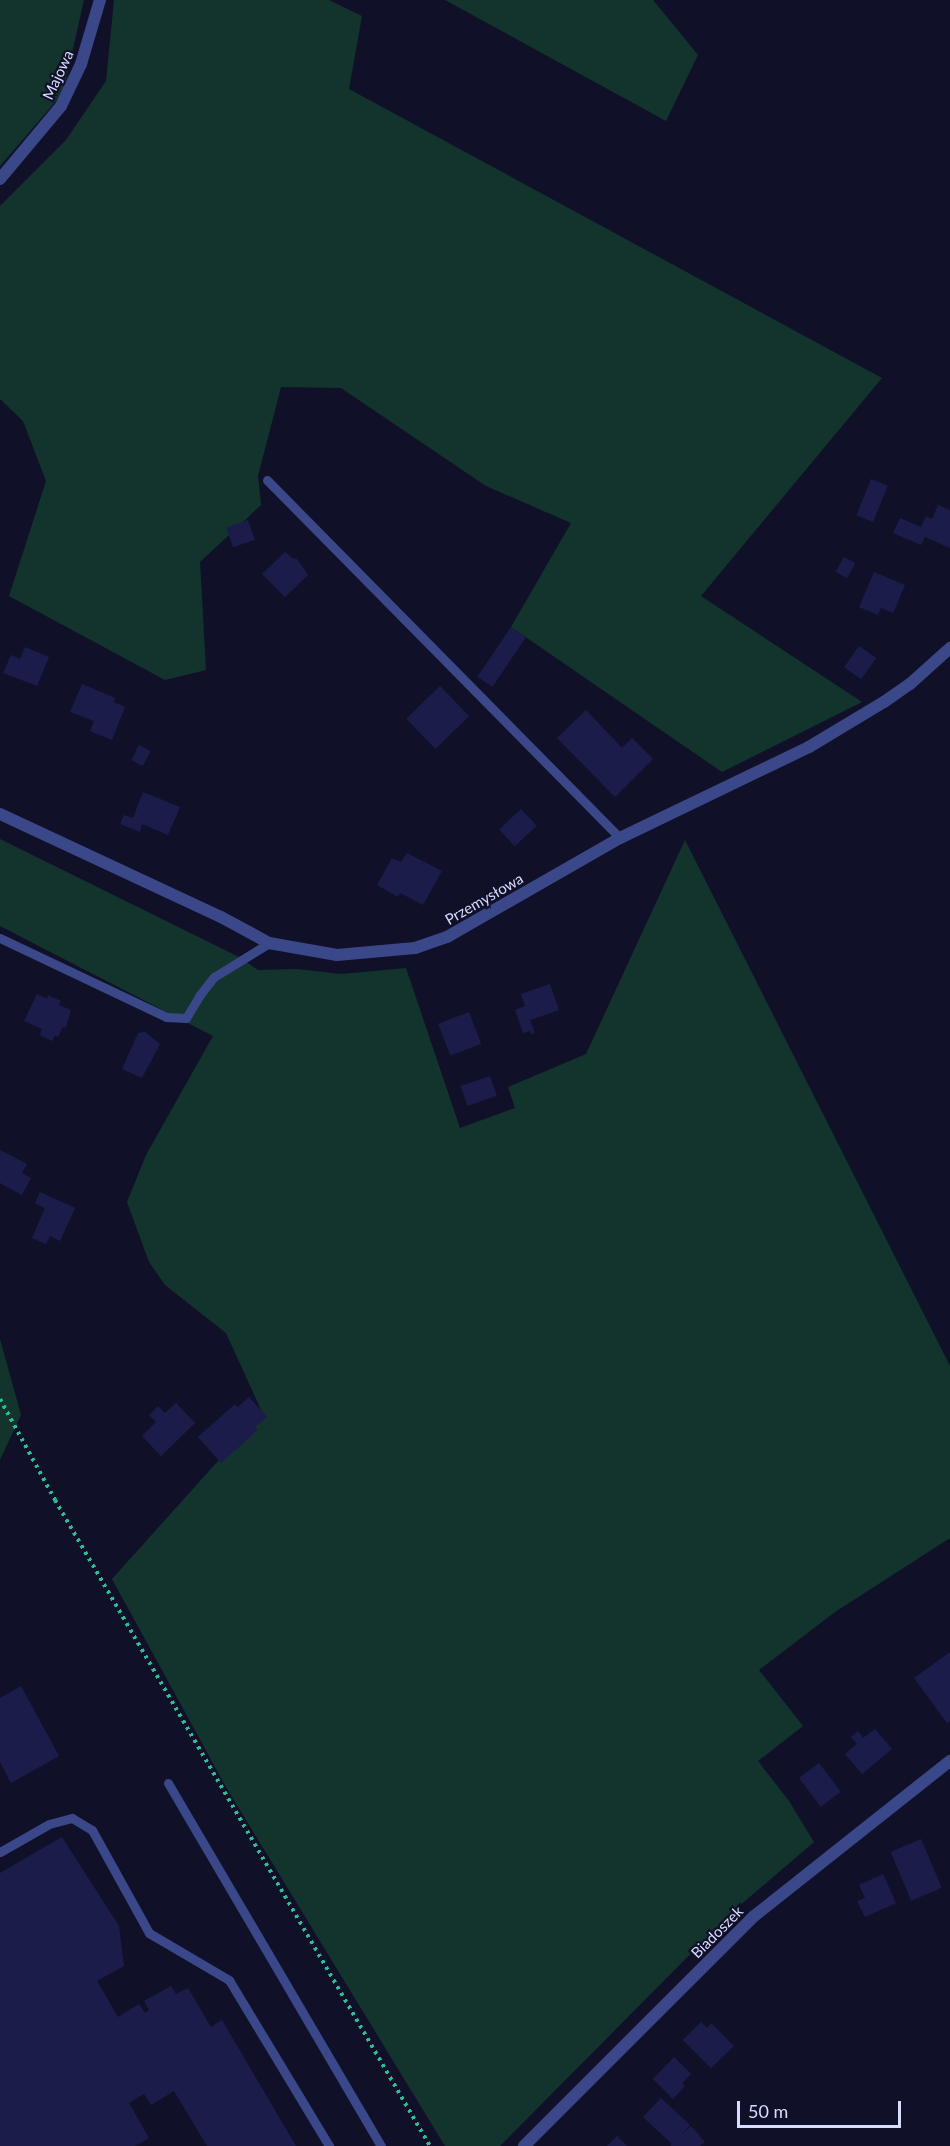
<!DOCTYPE html>
<html>
<head>
<meta charset="utf-8">
<style>
  body { margin:0 }
  #map { position:relative; width:950px; height:2146px; overflow:hidden; background:#101129; font-family:Lato,sans-serif }
  div>[style] { position:absolute }
  [style*='--x'] { left:calc(var(--x)*1px); top:calc(var(--y)*1px); width:calc(var(--w)*1px); rotate:calc(var(--a)*1deg) }
  .green>* { inset:0; background:#13342c }
  .building>* { inset:0; background:#1c1c4b; transform-origin:0 0 }
  .path>* { height:4px; margin-top:-2px; transform-origin:0; background:repeating-linear-gradient(90deg,#2ebd98 0 3px,transparent 0 7.5px) }
  .service>* { height:9px; margin:-4.5px; padding:0 4.5px; transform-origin:4.5px; border-radius:4.5px; background:#3a4789 }
  .minor>* { height:12px; margin:-6px; padding:0 6px; transform-origin:6px; border-radius:6px; background:#3a4789 }
  span { translate:-50% -50%; white-space:nowrap; text-align:center; line-height:1.15; -webkit-text-stroke:4.5px #101129; paint-order:stroke }
  .street-label { font-size:15px; color:#d8dcff }
  .scale { position:absolute; left:737px; top:2101px; width:164px; height:27px; box-sizing:border-box; border:3px solid #d8dcff; border-top:0; padding-left:8px; font-size:18px; line-height:21px; white-space:nowrap; color:#d8dcff; -webkit-text-stroke:4px #101129; paint-order:stroke }
</style>
</head>
<body>
<div id="map">
  <div class="green">
    <i style="clip-path:polygon(0 0,84px 0,63px 93px,0 166px)"></i>
    <i style="clip-path:polygon(114px 0,329px 0,362px 16px,349px 89px,882px 378px,701px 596px,862px 702px,722px 772px,511px 627px,571px 523px,486px 486px,341px 388px,281px 387px,258px 476px,261px 505px,200px 562px,206px 670px,165px 680px,9px 596px,46px 481px,23px 421px,0 399px,0 206px,66px 140px,106px 81px)"></i>
    <i style="clip-path:polygon(445px 0,653px 0,698px 55px,666px 121px)"></i>
    <i style="clip-path:polygon(0 839px,239px 957px,258px 970px,297px 969px,341px 974px,406px 968px,460px 1128px,515px 1108px,508px 1087px,586px 1054px,685px 840px,950px 1366px,950px 1538px,835px 1612px,759px 1670px,803px 1726px,758px 1761px,789px 1801px,814px 1842px,732px 1912px,500px 2146px,445px 2146px,226px 1787px,112px 1579px,262px 1412px,226px 1333px,165px 1285px,149px 1262px,127px 1202px,146px 1155px,213px 1036px,0 926px)"></i>
    <i style="clip-path:polygon(0 1339px,21px 1415px,0 1460px)"></i>
  </div>
  <div class="building">
    <i style="left:871px;top:479px;width:18px;height:39px;rotate:22deg"></i>
    <i style="clip-path:polygon(938px 505px,950px 510px,950px 548px,925px 537px,921px 545px,893px 533px,900px 518px,921px 527px,926px 516px,932px 519px)"></i>
    <i style="left:248px;top:520px;width:21px;height:23px;rotate:71deg"></i>
    <i style="clip-path:polygon(285px 552px,292px 558px,297px 559px,308px 575px,285px 597px,262px 574px)"></i>
    <i style="left:844px;top:557px;width:13px;height:17px;rotate:29deg"></i>
    <i style="clip-path:polygon(874px 572px,905px 585px,893px 613px,881px 608px,878px 615px,859px 607px)"></i>
    <i style="left:511px;top:627px;width:18px;height:60px;rotate:34deg"></i>
    <i style="left:859px;top:646px;width:21px;height:26px;rotate:35deg"></i>
    <i style="clip-path:polygon(25px 647px,49px 657px,37px 686px,3px 673px,11px 655px,20px 659px)"></i>
    <i style="clip-path:polygon(82px 684px,115px 698px,114px 702px,125px 707px,112px 740px,90px 731px,94px 721px,70px 712px)"></i>
    <i style="left:440px;top:686px;width:42px;height:47px;rotate:46deg"></i>
    <i style="clip-path:polygon(586px 710px,622px 748px,632px 738px,653px 759px,615px 797px,557px 738px)"></i>
    <i style="left:139px;top:745px;width:13px;height:17px;rotate:27deg"></i>
    <i style="clip-path:polygon(143px 792px,180px 807px,168px 835px,142px 824px,140px 832px,120px 824px,124px 815px,133px 818px)"></i>
    <i style="left:521px;top:809px;width:23px;height:30px;rotate:47deg"></i>
    <i style="clip-path:polygon(407px 853px,442px 871px,423px 905px,400px 893px,398px 897px,377px 885px,392px 858px,401px 862px)"></i>
    <i style="clip-path:polygon(550px 984px,559px 1010px,530px 1020px,535px 1033px,531px 1034px,530px 1031px,523px 1033px,515px 1010px,525px 1006px,521px 994px)"></i>
    <i style="clip-path:polygon(37px 994px,47px 999px,48px 995px,61px 1001px,59px 1005px,71px 1010px,66px 1027px,62px 1028px,58px 1037px,55px 1035px,52px 1041px,40px 1035px,42px 1029px,24px 1021px)"></i>
    <i style="left:469px;top:1012px;width:34px;height:33px;rotate:69deg"></i>
    <i style="clip-path:polygon(145px 1032px,160px 1044px,142px 1078px,122px 1069px,138px 1033px)"></i>
    <i style="left:490px;top:1076px;width:21px;height:31px;rotate:71deg"></i>
    <i style="clip-path:polygon(0 1150px,27px 1164px,22px 1173px,31px 1178px,22px 1195px,0 1183px)"></i>
    <i style="clip-path:polygon(40px 1192px,75px 1208px,60px 1241px,50px 1236px,46px 1244px,32px 1238px,45px 1208px,35px 1203px)"></i>
    <i style="clip-path:polygon(249px 1397px,267px 1417px,255px 1427px,258px 1430px,221px 1463px,198px 1437px,235px 1404px,238px 1407px)"></i>
    <i style="clip-path:polygon(176px 1403px,195px 1423px,161px 1456px,142px 1436px,156px 1422px,149px 1415px,158px 1406px,165px 1413px)"></i>
    <i style="clip-path:polygon(950px 1652px,950px 1722px,947px 1723px,914px 1678px)"></i>
    <i style="clip-path:polygon(21px 1686px,59px 1756px,11px 1783px,0 1762px,0 1698px)"></i>
    <i style="clip-path:polygon(875px 1729px,892px 1749px,862px 1774px,845px 1754px,857px 1744px,851px 1737px,858px 1731px,863px 1738px)"></i>
    <i style="left:819px;top:1763px;width:36px;height:25px;rotate:53deg"></i>
    <i style="clip-path:polygon(62px 1837px,119px 1926px,124px 1966px,97px 1981px,118px 2017px,139px 2004px,145px 2013px,149px 2010px,144px 2001px,171px 1986px,176px 1994px,188px 1988px,211px 2027px,222px 2020px,296px 2146px,207px 2146px,174px 2091px,151px 2105px,144px 2094px,129px 2103px,149px 2138px,135px 2146px,0 2146px,0 1873px)"></i>
    <i style="left:921px;top:1839px;width:53px;height:33px;rotate:67deg"></i>
    <i style="clip-path:polygon(883px 1874px,896px 1903px,865px 1917px,857px 1901px,865px 1898px,859px 1885px)"></i>
    <i style="clip-path:polygon(701px 2022px,707px 2028px,711px 2023px,734px 2046px,711px 2068px,683px 2040px)"></i>
    <i style="clip-path:polygon(674px 2057px,691px 2074px,682px 2083px,685px 2086px,673px 2099px,653px 2079px)"></i>
    <i style="clip-path:polygon(661px 2098px,690px 2125px,681px 2135px,691px 2126px,705px 2142px,700px 2146px,670px 2146px,672px 2144px,643px 2117px)"></i>
    <i style="clip-path:polygon(617px 2136px,627px 2146px,607px 2146px)"></i>
  </div>
  <div class="path">
    <i style="--x:0;--y:1399;--w:115;--a:61.4"></i>
    <i style="--x:55;--y:1500;--w:747;--a:59.87"></i>
  </div>
  <div class="service">
    <i style="--x:267;--y:480;--w:503;--a:45.4"></i>
    <i style="--x:0;--y:938;--w:184;--a:25.4"></i>
    <i style="--x:166;--y:1017;--w:20;--a:3"></i>
    <i style="--x:186;--y:1018;--w:26;--a:-59"></i>
    <i style="--x:199;--y:996;--w:24;--a:-52"></i>
    <i style="--x:214;--y:977;--w:65;--a:-31.7"></i>
    <i style="--x:168;--y:1783;--w:421;--a:59.6"></i>
    <i style="--x:0;--y:1852;--w:56;--a:-29.7"></i>
    <i style="--x:49;--y:1824;--w:24;--a:-15"></i>
    <i style="--x:72;--y:1818;--w:23;--a:31"></i>
    <i style="--x:92;--y:1830;--w:118;--a:61"></i>
    <i style="--x:149;--y:1933;--w:93;--a:30.4"></i>
    <i style="--x:229;--y:1980;--w:194;--a:58.9"></i>
  </div>
  <div class="minor">
    <i style="--x:0;--y:179;--w:95;--a:-50.1"></i>
    <i style="--x:61;--y:106;--w:47;--a:-64.5"></i>
    <i style="--x:81;--y:64;--w:67;--a:-73.5"></i>
    <i style="--x:0;--y:814;--w:244;--a:25"></i>
    <i style="--x:221;--y:917;--w:55;--a:28.4"></i>
    <i style="--x:269;--y:943;--w:69;--a:10"></i>
    <i style="--x:337;--y:955;--w:78;--a:-5.1"></i>
    <i style="--x:415;--y:948;--w:34;--a:-19"></i>
    <i style="--x:447;--y:937;--w:199;--a:-29.8"></i>
    <i style="--x:620;--y:838;--w:210;--a:-25.7"></i>
    <i style="--x:809;--y:747;--w:87;--a:-31"></i>
    <i style="--x:884;--y:702;--w:32;--a:-35"></i>
    <i style="--x:910;--y:684;--w:54;--a:-42"></i>
    <i style="--x:524;--y:2146;--w:324;--a:-45"></i>
    <i style="--x:753;--y:1917;--w:251;--a:-38.4"></i>
  </div>
  <div class="street-label">
    <span style="left:58px;top:75px;rotate:-65deg">Majowa</span>
    <span style="left:484px;top:899px;rotate:-30deg">Przemysłowa</span>
    <span style="left:717px;top:1932px;rotate:-45deg">Biadoszek</span>
  </div>
  <div class="scale">50 m</div>
</div>
</body>
</html>
